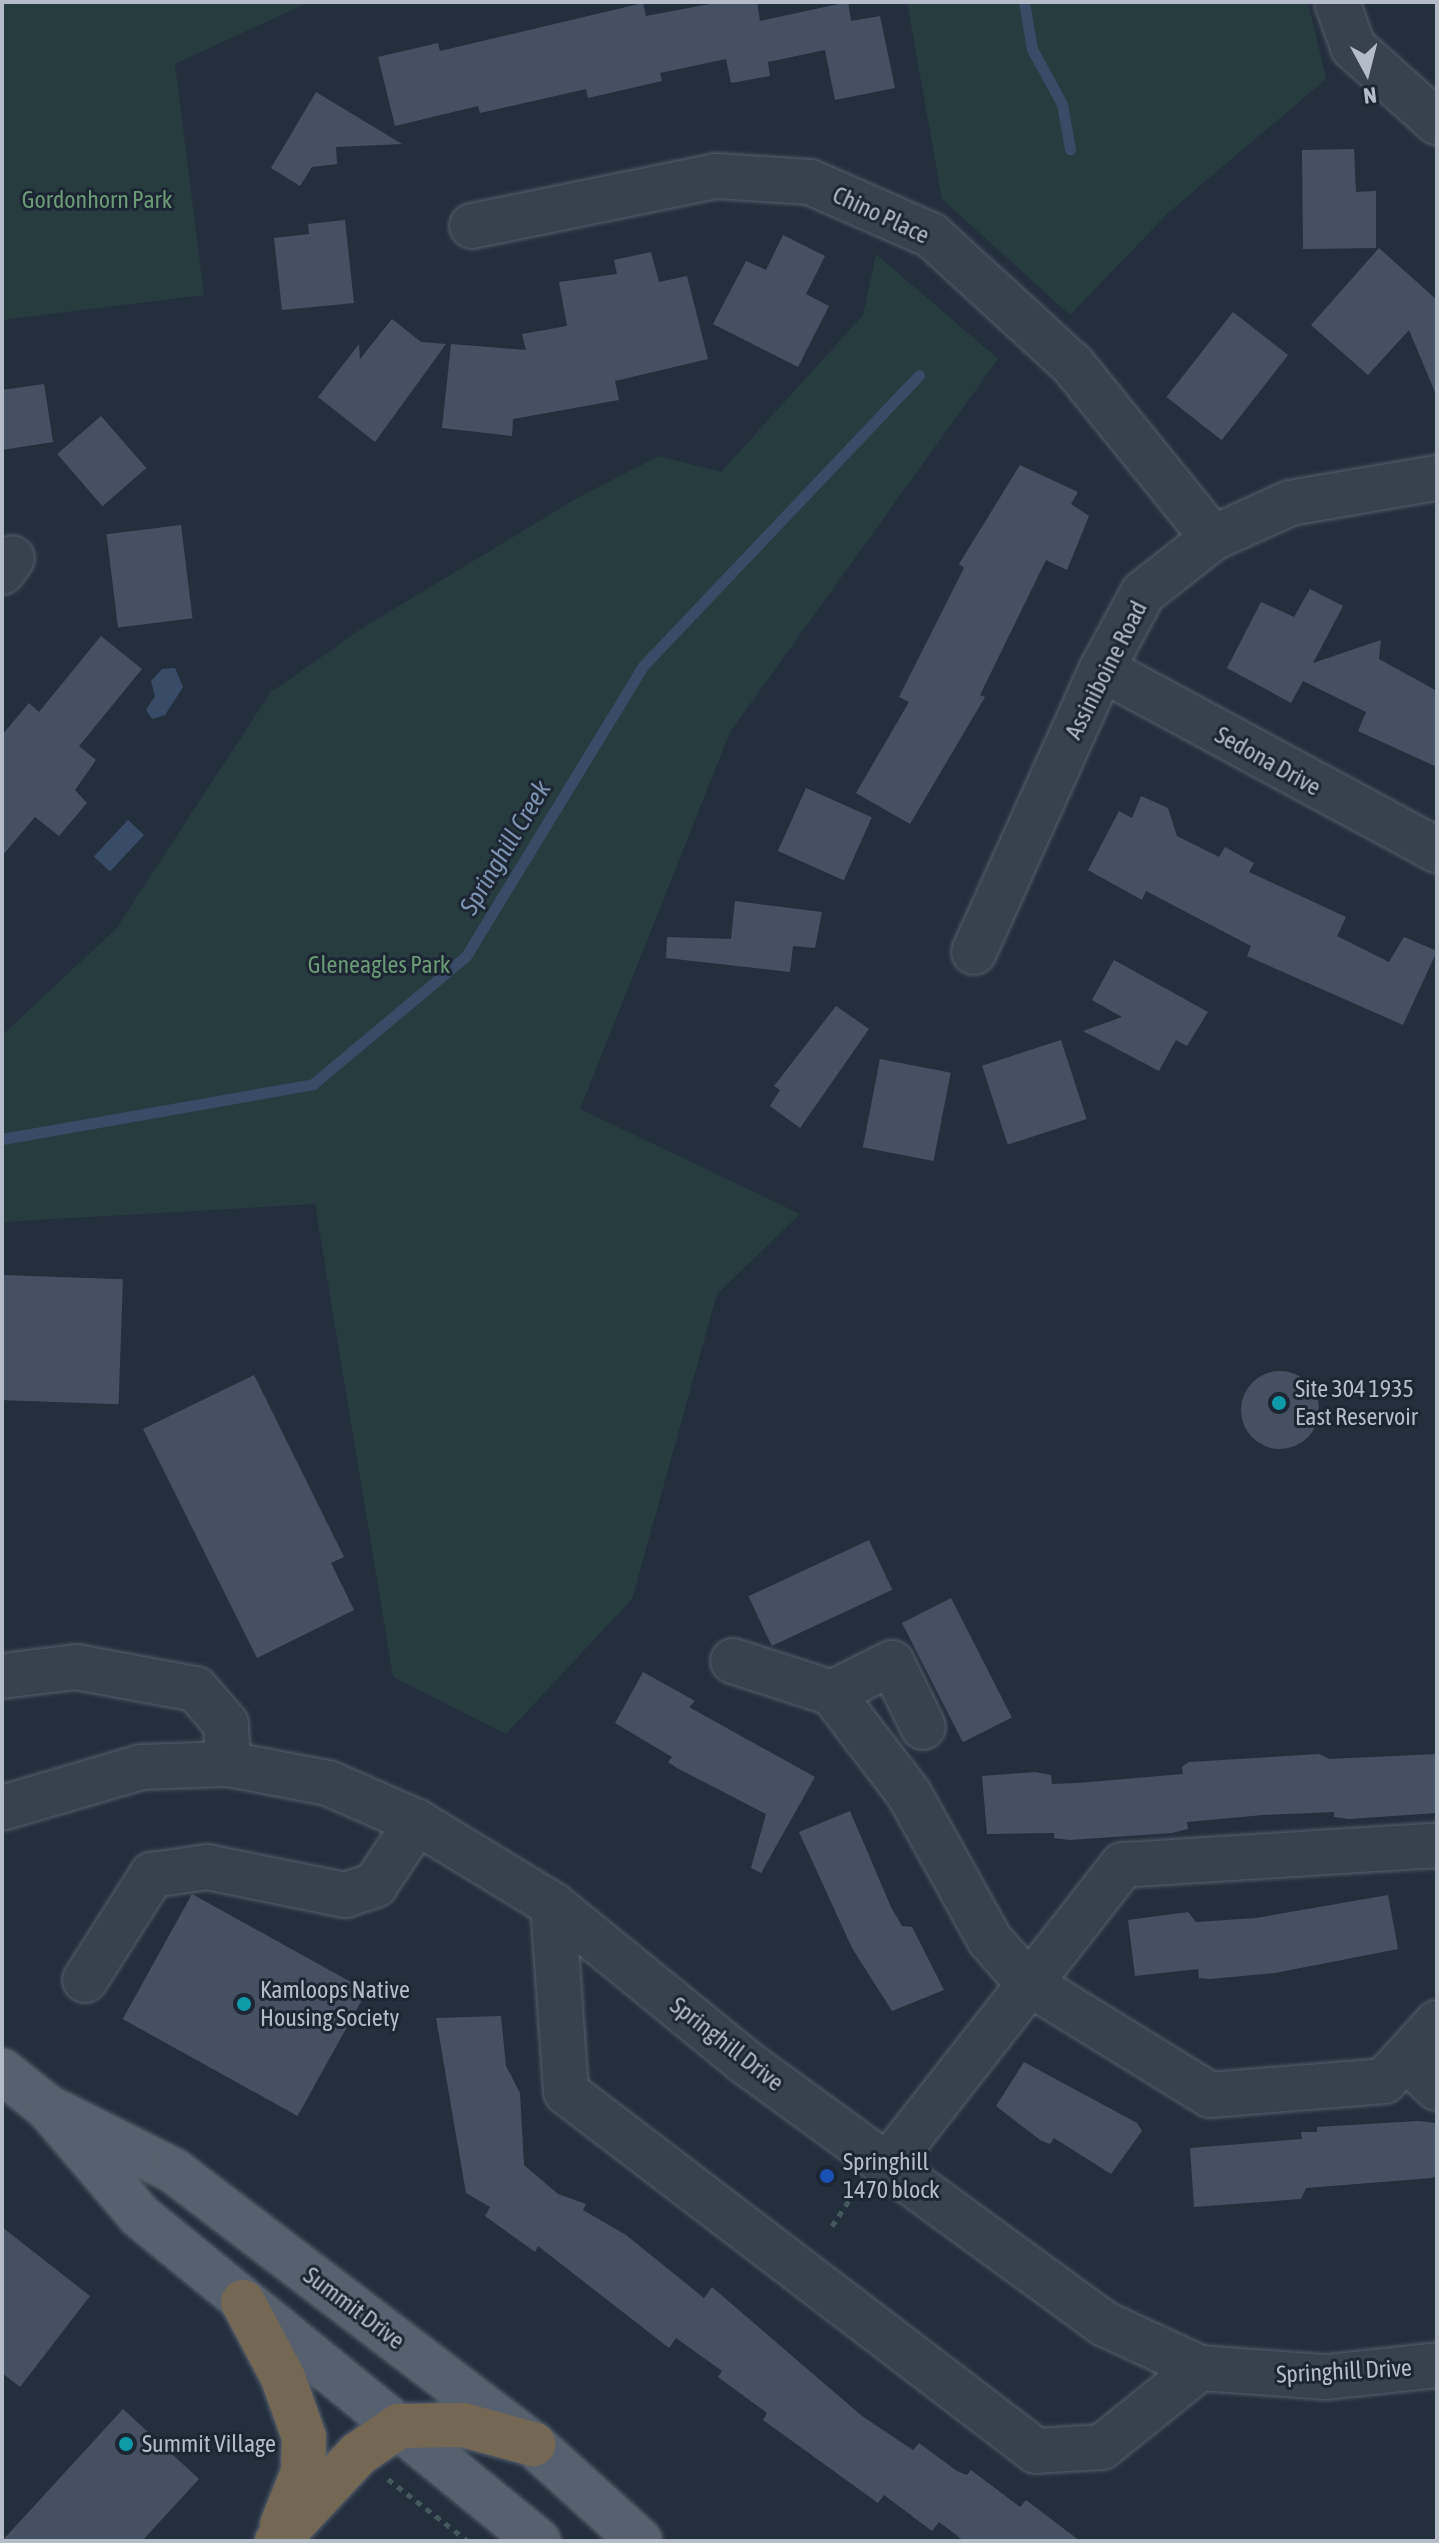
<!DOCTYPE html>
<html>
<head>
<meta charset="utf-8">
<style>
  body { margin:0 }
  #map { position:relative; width:1439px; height:2543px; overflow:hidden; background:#242f3e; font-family:"Asap Condensed",sans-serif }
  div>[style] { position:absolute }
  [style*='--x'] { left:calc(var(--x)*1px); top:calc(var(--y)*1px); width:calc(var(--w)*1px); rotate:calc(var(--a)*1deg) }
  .green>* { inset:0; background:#263c3f }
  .water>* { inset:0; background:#394c67; transform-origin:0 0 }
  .stream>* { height:11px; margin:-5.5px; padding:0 5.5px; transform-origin:5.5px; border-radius:5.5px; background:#394c67 }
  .building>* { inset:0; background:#455162; transform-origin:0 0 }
  .round { border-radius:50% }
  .path>* { height:5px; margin-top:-2.5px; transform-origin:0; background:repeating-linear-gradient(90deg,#44595c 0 6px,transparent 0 12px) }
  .roads { filter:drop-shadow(0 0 2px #565f6c) drop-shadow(0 0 2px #565f6c) }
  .minor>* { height:44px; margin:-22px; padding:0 22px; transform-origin:22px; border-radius:22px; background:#38414e }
  .major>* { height:44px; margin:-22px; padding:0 22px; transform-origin:22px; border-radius:22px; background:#56606e }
  .highway>* { height:44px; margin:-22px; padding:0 22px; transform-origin:22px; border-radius:22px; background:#746855 }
  .dots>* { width:22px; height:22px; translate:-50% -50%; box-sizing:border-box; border:4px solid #1d2633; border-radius:50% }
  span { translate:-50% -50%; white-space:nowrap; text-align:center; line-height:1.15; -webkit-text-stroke:6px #1d2633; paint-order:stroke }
  .park-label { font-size:24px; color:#6b9a76 }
  .street-label { font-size:24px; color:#b4bcc9 }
  .poi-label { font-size:24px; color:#b4bcc9 }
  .left { translate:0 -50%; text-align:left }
  .water-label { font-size:26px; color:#7c92b1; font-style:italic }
  .frame { position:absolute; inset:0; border:4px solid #b4bcc9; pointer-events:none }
  .north { position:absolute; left:1327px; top:32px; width:80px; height:80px; -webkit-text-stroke:6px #1d2633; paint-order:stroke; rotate:173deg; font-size:22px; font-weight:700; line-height:32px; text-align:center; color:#b4bcc9 }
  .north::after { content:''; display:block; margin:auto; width:28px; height:36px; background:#b4bcc9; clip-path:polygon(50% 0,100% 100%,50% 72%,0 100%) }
</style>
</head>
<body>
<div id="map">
  <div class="green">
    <i style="clip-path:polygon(2px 2px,309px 2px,175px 64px,204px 295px,2px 320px)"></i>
    <i style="clip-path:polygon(907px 2px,1308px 2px,1326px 79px,1169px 212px,1070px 315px,942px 199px)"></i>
    <i style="clip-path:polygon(876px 254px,998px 359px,730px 732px,580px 1109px,800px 1214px,717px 1294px,632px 1599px,506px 1734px,393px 1677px,315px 1204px,2px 1222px,2px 1035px,116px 929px,270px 693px,364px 627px,579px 497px,659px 456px,721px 472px,863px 315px)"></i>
  </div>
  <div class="water">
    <i style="clip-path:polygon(175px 668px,183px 687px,165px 715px,152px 719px,146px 710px,155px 696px,151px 681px,162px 669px)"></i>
    <i style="left:128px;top:820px;width:22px;height:50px;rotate:43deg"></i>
  </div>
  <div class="stream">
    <i style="--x:1024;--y:2;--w:48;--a:80.3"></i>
    <i style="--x:1032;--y:49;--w:63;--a:61.4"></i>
    <i style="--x:1062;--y:104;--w:46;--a:79.9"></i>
    <i style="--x:2;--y:1139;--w:316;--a:-10"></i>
    <i style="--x:313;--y:1084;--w:199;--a:-39.9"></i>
    <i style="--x:466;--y:956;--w:340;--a:-58.6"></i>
    <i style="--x:643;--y:666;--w:401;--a:-46.5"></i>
  </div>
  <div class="building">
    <i style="clip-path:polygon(720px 2px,757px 2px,760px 21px,848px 2px,851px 21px,880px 16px,895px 88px,835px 100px,825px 50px,768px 62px,770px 76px,731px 83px,726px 59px,660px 73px,662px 81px,588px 98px,586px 89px,480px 113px,478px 106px,395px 126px,378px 57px,438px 43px,440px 51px,643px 3px,646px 16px)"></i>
    <i style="clip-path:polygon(316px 92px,402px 144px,336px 147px,337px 164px,312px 167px,300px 186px,271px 168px)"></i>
    <i style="clip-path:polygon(1354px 149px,1356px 192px,1376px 191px,1376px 248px,1303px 249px,1302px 150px)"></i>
    <i style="clip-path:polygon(345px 220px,354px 303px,282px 310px,274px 238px,309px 234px,308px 224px)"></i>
    <i style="clip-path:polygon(783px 235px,825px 256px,806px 294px,829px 306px,798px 367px,713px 324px,746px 261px,766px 270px)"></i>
    <i style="clip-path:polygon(1379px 248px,1437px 300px,1437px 397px,1409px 330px,1368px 375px,1311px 325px)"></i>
    <i style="clip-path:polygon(651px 252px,659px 282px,687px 276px,708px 359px,615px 381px,619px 400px,513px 419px,512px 436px,442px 428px,451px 344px,526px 350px,522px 334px,567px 326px,559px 282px,617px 274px,614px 260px)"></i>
    <i style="left:1233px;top:312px;width:70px;height:108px;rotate:38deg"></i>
    <i style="clip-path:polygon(392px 319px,421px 342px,446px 344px,375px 442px,318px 397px,359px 344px,360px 359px)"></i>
    <i style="clip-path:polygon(44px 384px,53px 442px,2px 450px,2px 390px)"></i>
    <i style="left:101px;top:416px;width:69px;height:58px;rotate:49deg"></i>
    <i style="clip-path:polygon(1020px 465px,1078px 492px,1071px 504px,1089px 516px,1067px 570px,1046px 560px,980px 695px,985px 697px,910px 824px,856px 793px,909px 702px,899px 697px,964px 568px,959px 564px)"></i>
    <i style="left:181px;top:525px;width:94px;height:75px;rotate:83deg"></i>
    <i style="clip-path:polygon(1310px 589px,1343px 606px,1313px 663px,1381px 640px,1379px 659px,1437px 691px,1437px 767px,1358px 731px,1366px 712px,1303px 681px,1291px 703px,1227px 668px,1261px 602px,1294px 617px)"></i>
    <i style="clip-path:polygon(101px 636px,142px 669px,79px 746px,96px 760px,75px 790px,87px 803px,59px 836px,35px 817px,2px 856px,2px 735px,29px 703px,39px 712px)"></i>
    <i style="left:806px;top:788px;width:72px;height:69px;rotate:24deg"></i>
    <i style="clip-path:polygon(1141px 796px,1168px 808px,1177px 836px,1219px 857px,1225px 847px,1254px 863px,1249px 872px,1346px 917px,1337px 936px,1389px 962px,1404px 937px,1437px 951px,1403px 1025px,1247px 956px,1251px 946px,1146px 891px,1142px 900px,1088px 870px,1119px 811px,1132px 818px)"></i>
    <i style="clip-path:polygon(735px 901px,822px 912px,815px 948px,793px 946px,790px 972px,666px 958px,667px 937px,731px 939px)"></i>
    <i style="clip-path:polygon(1114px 960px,1208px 1012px,1187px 1046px,1176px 1040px,1159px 1071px,1083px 1031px,1122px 1017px,1092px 1000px)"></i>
    <i style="clip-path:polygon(836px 1006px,869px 1029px,800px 1128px,770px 1106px,780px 1090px,774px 1086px)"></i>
    <i style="left:1061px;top:1040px;width:83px;height:83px;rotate:72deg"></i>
    <i style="left:880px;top:1059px;width:72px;height:90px;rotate:11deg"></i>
    <i style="left:2px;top:1275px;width:121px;height:125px;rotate:2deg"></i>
    <i class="round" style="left:1241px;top:1371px;width:78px;height:78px"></i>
    <i style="clip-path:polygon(254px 1375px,344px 1557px,331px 1563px,354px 1610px,257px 1658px,143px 1429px)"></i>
    <i style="left:869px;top:1540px;width:55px;height:133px;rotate:65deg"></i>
    <i style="left:951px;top:1598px;width:134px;height:55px;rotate:63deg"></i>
    <i style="clip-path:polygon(643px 1672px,695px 1701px,689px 1707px,815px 1777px,761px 1873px,751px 1868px,766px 1814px,677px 1768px,668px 1762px,672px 1757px,615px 1723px)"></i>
    <i style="clip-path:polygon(1320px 1754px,1329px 1759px,1437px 1754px,1437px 1813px,1349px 1819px,1334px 1817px,1334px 1812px,1263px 1815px,1187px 1822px,1188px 1829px,1172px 1833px,1070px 1840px,1054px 1838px,1054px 1833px,987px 1834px,982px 1776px,1035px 1772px,1051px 1775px,1052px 1784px,1078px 1783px,1183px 1774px,1182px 1767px,1189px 1762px)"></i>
    <i style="clip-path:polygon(850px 1811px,891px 1907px,902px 1926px,912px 1927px,944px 1990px,892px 2011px,852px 1948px,799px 1832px)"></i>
    <i style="left:192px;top:1894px;width:200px;height:143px;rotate:29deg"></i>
    <i style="clip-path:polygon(1388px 1895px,1398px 1949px,1275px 1973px,1210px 1979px,1199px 1978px,1198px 1969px,1135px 1976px,1128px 1920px,1188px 1912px,1196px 1922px,1256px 1918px)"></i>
    <i style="clip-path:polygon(501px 2016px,506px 2066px,520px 2093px,524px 2165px,558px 2194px,586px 2204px,583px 2210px,626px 2235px,704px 2298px,712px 2287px,862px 2416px,913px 2450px,919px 2443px,957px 2471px,967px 2475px,971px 2470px,1020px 2507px,1026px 2500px,1080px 2541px,964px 2541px,939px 2522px,932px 2531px,884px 2495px,878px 2503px,763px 2420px,767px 2413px,718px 2377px,722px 2371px,676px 2338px,669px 2348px,538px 2246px,535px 2252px,485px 2216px,490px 2207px,466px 2193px,436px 2018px)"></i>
    <i style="clip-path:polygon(1024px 2062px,1137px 2123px,1142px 2131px,1111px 2174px,1054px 2138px,1050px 2144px,1040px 2140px,996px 2106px)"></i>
    <i style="clip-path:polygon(1418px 2121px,1437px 2123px,1437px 2175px,1432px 2178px,1306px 2188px,1301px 2199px,1194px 2207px,1190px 2148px,1302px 2139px,1301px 2132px,1317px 2132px,1317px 2127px)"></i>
    <i style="clip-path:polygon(2px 2227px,90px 2296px,20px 2387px,2px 2373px)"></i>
    <i style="clip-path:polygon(123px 2409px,199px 2479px,142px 2541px,2px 2541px)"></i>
  </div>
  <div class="path">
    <i style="--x:832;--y:2226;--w:43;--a:-56.3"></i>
    <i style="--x:388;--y:2479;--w:101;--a:37.8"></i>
  </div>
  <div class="roads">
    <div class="minor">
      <i style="--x:1337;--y:2;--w:48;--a:70.4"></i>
      <i style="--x:1353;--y:47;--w:113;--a:41.8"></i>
      <i style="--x:472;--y:226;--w:249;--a:-11.6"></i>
      <i style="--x:716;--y:176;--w:94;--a:3.7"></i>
      <i style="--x:810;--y:182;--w:132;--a:23.7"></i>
      <i style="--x:931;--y:235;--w:191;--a:42.5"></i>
      <i style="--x:1072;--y:364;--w:224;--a:51"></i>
      <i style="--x:2;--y:572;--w:17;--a:-54"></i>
      <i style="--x:1102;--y:669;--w:381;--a:28.4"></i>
      <i style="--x:974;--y:952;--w:311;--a:-65.7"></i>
      <i style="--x:1102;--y:669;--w:86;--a:-61.7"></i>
      <i style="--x:1143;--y:593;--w:89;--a:-38.2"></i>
      <i style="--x:1213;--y:538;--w:85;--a:-24.4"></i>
      <i style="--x:1290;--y:503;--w:149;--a:-9.7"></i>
      <i style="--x:733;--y:1661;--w:104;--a:17.9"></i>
      <i style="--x:832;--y:1693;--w:127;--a:52.7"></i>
      <i style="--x:909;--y:1794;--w:167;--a:61"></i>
      <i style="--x:990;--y:1940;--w:56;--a:48.6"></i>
      <i style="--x:1027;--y:1982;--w:215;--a:31.7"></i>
      <i style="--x:1210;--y:2095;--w:175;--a:-4.6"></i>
      <i style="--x:1384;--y:2081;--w:79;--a:-47.6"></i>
      <i style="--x:2;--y:1676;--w:75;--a:-6.9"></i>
      <i style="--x:76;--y:1667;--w:122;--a:10.4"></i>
      <i style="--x:196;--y:1689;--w:46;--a:49.4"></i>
      <i style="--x:226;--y:1724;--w:40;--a:87.1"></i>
      <i style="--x:832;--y:1693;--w:67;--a:-26.6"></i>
      <i style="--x:892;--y:1663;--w:71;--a:64.2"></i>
      <i style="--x:2;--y:1808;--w:145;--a:-16.4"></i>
      <i style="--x:141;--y:1767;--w:87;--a:-2"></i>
      <i style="--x:228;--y:1764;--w:102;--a:10.8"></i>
      <i style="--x:328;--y:1783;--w:97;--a:23.7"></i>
      <i style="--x:417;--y:1822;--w:159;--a:31.4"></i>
      <i style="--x:553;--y:1905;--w:247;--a:39.2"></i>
      <i style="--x:744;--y:2061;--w:447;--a:36.1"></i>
      <i style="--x:1105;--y:2324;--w:105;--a:24.9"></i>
      <i style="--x:1200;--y:2368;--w:127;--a:4.1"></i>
      <i style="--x:1327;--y:2377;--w:111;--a:-6.2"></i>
      <i style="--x:553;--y:1905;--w:187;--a:86"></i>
      <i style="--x:566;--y:2092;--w:591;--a:37.37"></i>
      <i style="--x:1036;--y:2451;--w:66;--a:-3.5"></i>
      <i style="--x:1102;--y:2447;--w:126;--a:-38.9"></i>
      <i style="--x:85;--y:1980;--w:125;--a:-57.5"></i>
      <i style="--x:152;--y:1875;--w:56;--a:-8.3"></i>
      <i style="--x:207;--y:1867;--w:141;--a:11.5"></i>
      <i style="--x:345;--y:1895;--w:32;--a:-18"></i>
      <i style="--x:375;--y:1885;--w:76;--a:-56.3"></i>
      <i style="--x:1405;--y:2058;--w:44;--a:43.2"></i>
      <i style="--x:889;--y:2163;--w:379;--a:-51.9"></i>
      <i style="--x:1123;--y:1865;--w:315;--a:-3.6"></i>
    </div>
    <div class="major">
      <i style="--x:2;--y:2071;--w:58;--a:38.7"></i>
      <i style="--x:47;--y:2107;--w:143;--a:49.5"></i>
      <i style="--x:140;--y:2216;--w:514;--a:39.23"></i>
      <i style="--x:47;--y:2107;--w:142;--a:26.7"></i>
      <i style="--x:174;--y:2171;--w:451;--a:37.3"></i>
      <i style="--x:533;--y:2444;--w:144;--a:42.2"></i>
    </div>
    <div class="highway">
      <i style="--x:243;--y:2302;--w:86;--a:62.2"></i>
      <i style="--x:283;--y:2378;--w:63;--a:70.4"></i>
      <i style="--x:304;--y:2437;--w:35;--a:92"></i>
      <i style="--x:303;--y:2472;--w:57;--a:111.6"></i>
      <i style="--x:277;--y:2541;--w:119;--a:-47"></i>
      <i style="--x:358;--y:2454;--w:50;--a:-34.3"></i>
      <i style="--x:399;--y:2426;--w:64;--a:-0.9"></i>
      <i style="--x:463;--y:2425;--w:73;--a:15.2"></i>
    </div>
  </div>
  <div class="dots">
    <i style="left:1279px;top:1403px;background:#0f9aa8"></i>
    <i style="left:244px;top:2004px;background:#0f9aa8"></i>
    <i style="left:827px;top:2176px;background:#1a4fb4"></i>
    <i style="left:126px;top:2444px;background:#0f9aa8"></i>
  </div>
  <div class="park-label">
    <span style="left:97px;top:200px">Gordonhorn Park</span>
    <span style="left:379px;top:965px">Gleneagles Park</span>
  </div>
  <div class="street-label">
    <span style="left:881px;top:215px;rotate:25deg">Chino Place</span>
    <span style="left:1106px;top:670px;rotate:-63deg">Assiniboine Road</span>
    <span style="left:1268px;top:761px;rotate:29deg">Sedona Drive</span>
    <span style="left:727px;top:2044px;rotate:38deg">Springhill Drive</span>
    <span style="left:354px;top:2308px;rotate:37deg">Summit Drive</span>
    <span style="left:1344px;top:2371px;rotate:-3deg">Springhill Drive</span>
  </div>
  <div class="poi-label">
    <span class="left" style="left:1295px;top:1403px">Site 304 1935<br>East Reservoir</span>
    <span class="left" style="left:260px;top:2004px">Kamloops Native<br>Housing Society</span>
    <span class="left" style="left:843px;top:2176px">Springhill<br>1470 block</span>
    <span class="left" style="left:142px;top:2444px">Summit Village</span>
  </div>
  <div class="water-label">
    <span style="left:506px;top:848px;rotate:-59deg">Springhill Creek</span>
  </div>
  <div class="frame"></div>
  <div class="north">N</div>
</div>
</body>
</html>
